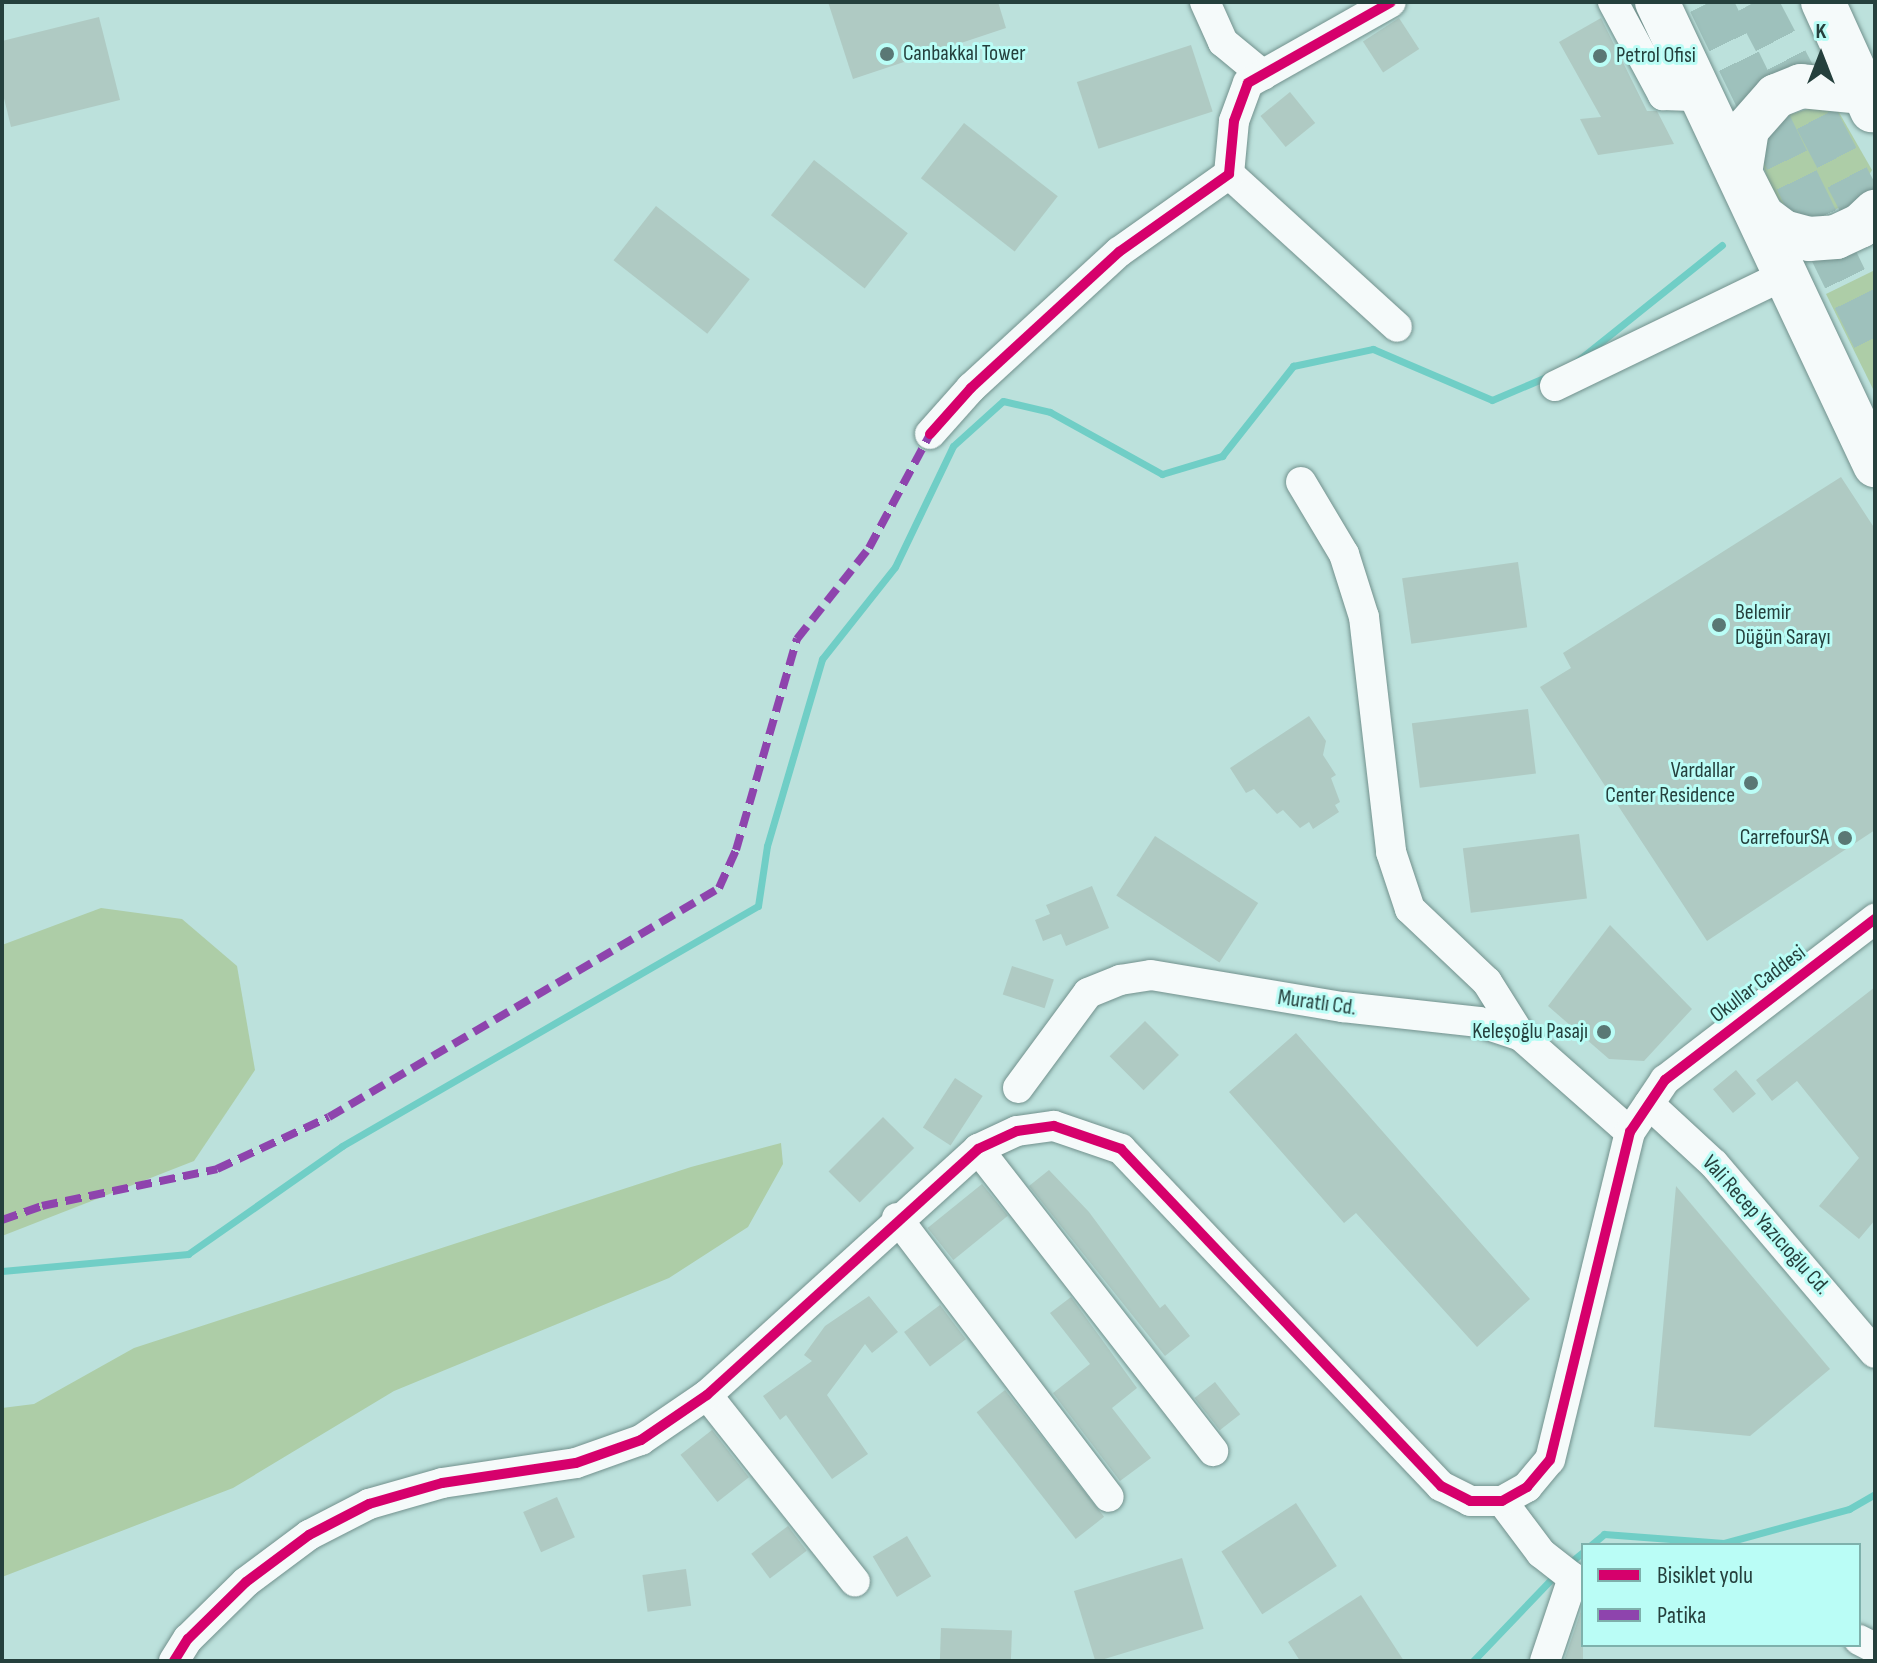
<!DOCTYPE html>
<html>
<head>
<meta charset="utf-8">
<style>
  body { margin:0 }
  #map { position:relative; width:1877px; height:1663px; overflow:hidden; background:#bce1dc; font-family:"Sofia Sans Condensed",sans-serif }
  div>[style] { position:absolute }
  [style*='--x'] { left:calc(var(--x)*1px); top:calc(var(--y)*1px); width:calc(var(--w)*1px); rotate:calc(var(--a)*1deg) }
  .green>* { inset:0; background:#adcda7 }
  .stream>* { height:7px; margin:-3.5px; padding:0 3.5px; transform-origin:3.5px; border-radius:3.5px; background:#70cec6 }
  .building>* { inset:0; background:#afcac3; transform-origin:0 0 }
  .highway-tunnel>* { height:44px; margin-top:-22px; transform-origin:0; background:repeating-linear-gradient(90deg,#9ec1bc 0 44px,transparent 0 66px) }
  .roads { filter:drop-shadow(0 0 2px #72918d) drop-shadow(0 0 2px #72918d) }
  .minor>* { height:30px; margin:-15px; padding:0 15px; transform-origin:15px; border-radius:15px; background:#f5fafa }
  .highway>* { height:44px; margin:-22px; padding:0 22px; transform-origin:22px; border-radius:22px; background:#f5fafa }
  .quiet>* { height:8px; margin-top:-4px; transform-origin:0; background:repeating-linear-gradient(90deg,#8e44ad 0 16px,transparent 0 24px) }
  .cycleway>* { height:10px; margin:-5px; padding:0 5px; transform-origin:5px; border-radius:5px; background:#d6006c }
  .dots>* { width:22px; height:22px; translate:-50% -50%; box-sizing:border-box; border:4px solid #bafdf6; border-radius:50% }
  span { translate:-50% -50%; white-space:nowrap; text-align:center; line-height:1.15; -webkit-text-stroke:6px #bafdf6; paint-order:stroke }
  .poi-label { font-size:22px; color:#25403d }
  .left { translate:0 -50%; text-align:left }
  .right { translate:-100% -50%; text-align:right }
  .street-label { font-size:22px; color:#25403d }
  .frame { position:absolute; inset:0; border:4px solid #25403d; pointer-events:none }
  .legend { position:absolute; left:1581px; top:1543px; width:280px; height:104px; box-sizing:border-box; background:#bafdf6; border:2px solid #7eb1ac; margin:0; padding:10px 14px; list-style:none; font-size:24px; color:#25403d }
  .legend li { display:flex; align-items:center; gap:16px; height:40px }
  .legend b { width:40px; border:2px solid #7eb1ac }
  .north { position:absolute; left:1781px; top:16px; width:80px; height:80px; -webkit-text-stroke:6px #bafdf6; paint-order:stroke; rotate:0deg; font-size:22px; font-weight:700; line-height:32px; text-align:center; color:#25403d }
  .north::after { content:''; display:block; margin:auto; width:28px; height:36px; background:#25403d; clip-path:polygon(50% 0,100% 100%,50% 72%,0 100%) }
</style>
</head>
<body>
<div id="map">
  <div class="green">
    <i style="clip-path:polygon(1818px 106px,1837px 109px,1872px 170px,1853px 202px,1819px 216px,1783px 204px,1770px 190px,1762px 159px,1773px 128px,1785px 116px)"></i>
    <i style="clip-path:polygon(1875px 270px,1875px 393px,1826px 294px)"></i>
    <i style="clip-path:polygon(101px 908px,182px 919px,237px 966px,255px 1070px,194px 1161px,2px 1236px,2px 945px)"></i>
    <i style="clip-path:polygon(781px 1143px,783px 1164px,748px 1227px,669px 1278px,394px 1391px,233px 1488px,2px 1577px,2px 1408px,34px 1404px,134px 1348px,691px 1167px)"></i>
  </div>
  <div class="stream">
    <i style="--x:1576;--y:362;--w:187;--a:-38.7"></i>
    <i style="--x:2;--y:1271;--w:187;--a:-5.2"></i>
    <i style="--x:188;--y:1254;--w:188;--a:-35"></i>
    <i style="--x:342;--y:1146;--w:480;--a:-30"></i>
    <i style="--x:758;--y:906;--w:61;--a:-81.5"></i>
    <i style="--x:767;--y:846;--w:195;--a:-73.6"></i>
    <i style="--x:822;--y:659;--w:117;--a:-51.6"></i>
    <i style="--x:895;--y:567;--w:134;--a:-64.4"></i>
    <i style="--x:953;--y:446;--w:67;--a:-42"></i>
    <i style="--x:1003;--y:401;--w:48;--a:13.2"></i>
    <i style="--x:1050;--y:412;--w:128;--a:29"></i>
    <i style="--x:1162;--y:474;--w:63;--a:-16.7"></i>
    <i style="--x:1222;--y:456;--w:115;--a:-51.7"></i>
    <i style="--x:1293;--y:366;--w:82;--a:-12"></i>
    <i style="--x:1373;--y:349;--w:129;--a:23.2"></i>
    <i style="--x:1492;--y:400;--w:64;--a:-23"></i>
    <i style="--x:1591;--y:1545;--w:17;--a:-40"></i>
    <i style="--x:1604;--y:1534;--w:120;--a:4.3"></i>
    <i style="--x:1724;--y:1543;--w:130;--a:-15.2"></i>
    <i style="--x:1849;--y:1509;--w:30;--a:-30"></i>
    <i style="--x:1567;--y:1565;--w:21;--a:-39"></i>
    <i style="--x:1473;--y:1661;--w:122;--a:-46.3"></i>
  </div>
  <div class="building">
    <i style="clip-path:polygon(828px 2px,998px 2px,1006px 28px,853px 79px)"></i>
    <i style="clip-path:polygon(99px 17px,120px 100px,11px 127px,2px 90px,2px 41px)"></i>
    <i style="left:1399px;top:18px;width:37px;height:43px;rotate:57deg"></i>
    <i style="clip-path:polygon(1601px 18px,1647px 111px,1657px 111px,1674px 144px,1598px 155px,1580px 119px,1601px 117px,1559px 42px)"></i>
    <i style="left:1191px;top:45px;width:70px;height:120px;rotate:72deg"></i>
    <i style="left:1290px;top:92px;width:40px;height:38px;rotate:51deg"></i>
    <i style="left:964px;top:123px;width:119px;height:70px;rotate:38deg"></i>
    <i style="left:814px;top:160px;width:119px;height:70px;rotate:38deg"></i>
    <i style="left:656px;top:206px;width:119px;height:69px;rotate:38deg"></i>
    <i style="clip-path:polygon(1841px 477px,1875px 529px,1875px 830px,1707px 941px,1540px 687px,1571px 668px,1563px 653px)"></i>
    <i style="left:1518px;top:562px;width:66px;height:117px;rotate:82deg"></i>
    <i style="left:1528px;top:709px;width:65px;height:117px;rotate:83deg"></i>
    <i style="clip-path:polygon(1309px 716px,1326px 741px,1323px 755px,1336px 775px,1331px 778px,1340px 802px,1335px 805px,1339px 812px,1313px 829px,1309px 822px,1300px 828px,1283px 810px,1277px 814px,1254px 789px,1246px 793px,1230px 768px)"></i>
    <i style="left:1579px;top:834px;width:65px;height:117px;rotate:83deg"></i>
    <i style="left:1155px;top:836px;width:123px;height:71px;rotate:33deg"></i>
    <i style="clip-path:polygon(1092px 886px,1109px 928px,1066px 946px,1061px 934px,1043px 941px,1035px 920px,1050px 914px,1046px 905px)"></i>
    <i style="clip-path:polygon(1610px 925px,1692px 1009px,1644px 1061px,1609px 1059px,1548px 1006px)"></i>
    <i style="left:1012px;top:966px;width:44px;height:30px;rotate:18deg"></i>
    <i style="clip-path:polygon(1875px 987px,1875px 1220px,1859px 1239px,1819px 1206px,1859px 1158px,1797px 1081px,1772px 1101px,1756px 1080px)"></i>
    <i style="left:1145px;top:1021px;width:48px;height:50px;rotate:45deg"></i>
    <i style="clip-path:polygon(1296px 1033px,1530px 1299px,1477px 1347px,1356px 1213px,1344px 1223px,1229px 1092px)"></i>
    <i style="left:1736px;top:1070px;width:31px;height:30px;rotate:50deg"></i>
    <i style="left:955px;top:1078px;width:33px;height:59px;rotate:33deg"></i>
    <i style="left:883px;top:1117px;width:44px;height:77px;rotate:45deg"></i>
    <i style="clip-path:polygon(1049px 1170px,1089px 1212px,1160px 1308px,1165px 1304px,1190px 1336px,1165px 1356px,1029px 1186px)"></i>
    <i style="left:982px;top:1184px;width:41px;height:70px;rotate:51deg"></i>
    <i style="clip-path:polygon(1676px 1186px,1830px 1369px,1750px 1436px,1654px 1427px)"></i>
    <i style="clip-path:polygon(869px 1296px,898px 1332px,872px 1353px,865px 1344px,827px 1395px,868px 1454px,832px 1479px,786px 1415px,780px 1420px,763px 1396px,812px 1361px,804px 1355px,825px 1326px)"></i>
    <i style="clip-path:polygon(1071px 1297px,1137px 1388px,1112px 1408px,1151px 1458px,1120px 1481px,1053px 1393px,1090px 1364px,1050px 1313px)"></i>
    <i style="left:940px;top:1305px;width:43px;height:45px;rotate:53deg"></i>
    <i style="left:1215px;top:1382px;width:41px;height:26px;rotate:52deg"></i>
    <i style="left:1005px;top:1390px;width:161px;height:36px;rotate:52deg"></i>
    <i style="left:712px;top:1430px;width:60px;height:40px;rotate:52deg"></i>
    <i style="left:557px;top:1497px;width:44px;height:37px;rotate:66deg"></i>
    <i style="left:1296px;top:1503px;width:75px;height:89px;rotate:57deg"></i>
    <i style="left:788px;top:1526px;width:31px;height:46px;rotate:53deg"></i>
    <i style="left:907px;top:1536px;width:47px;height:40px;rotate:59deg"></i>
    <i style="left:1182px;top:1558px;width:74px;height:113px;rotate:73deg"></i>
    <i style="left:686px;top:1569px;width:37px;height:44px;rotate:82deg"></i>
    <i style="clip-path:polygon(1361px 1595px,1404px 1661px,1300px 1661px,1288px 1642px)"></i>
    <i style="clip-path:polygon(1583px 1605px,1583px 1661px,1564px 1661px)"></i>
    <i style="left:941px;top:1628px;width:71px;height:33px;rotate:2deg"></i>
  </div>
  <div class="highway-tunnel">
    <i style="--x:1710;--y:2;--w:376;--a:64"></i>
    <i style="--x:1755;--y:2;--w:259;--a:62.3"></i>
  </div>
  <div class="roads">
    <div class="minor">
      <i style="--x:1205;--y:2;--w:44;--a:65.8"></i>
      <i style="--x:1223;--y:42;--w:52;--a:39.5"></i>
      <i style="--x:1613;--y:2;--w:106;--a:61.7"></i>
      <i style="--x:1663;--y:95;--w:37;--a:2"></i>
      <i style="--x:1229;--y:174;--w:227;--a:42.3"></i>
      <i style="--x:1555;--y:386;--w:255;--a:-25.8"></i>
      <i style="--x:930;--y:434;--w:62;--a:-48.3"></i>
      <i style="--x:971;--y:388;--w:201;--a:-42.6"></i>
      <i style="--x:1119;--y:252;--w:135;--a:-35.3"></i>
      <i style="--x:1229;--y:174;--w:53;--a:-84.6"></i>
      <i style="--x:1234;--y:121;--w:40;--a:-69.8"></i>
      <i style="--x:1248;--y:83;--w:164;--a:-29.5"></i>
      <i style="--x:1301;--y:482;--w:84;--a:59.2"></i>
      <i style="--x:1344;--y:554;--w:66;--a:72.4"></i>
      <i style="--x:1364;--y:617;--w:237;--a:83.4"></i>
      <i style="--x:1391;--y:852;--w:60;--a:71.6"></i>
      <i style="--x:1410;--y:909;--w:106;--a:43.5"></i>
      <i style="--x:1487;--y:982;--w:64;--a:57.8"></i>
      <i style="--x:1018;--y:1088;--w:118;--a:-53.6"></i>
      <i style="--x:1088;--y:993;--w:35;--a:-22"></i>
      <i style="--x:1120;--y:980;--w:31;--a:-9"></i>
      <i style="--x:1151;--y:975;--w:195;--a:9.5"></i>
      <i style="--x:1343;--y:1007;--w:137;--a:6.3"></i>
      <i style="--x:1479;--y:1022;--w:44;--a:18.4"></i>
      <i style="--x:1521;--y:1036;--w:145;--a:41.4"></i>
      <i style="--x:1649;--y:1104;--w:88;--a:42.7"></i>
      <i style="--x:1714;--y:1164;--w:248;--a:49.6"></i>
      <i style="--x:978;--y:1149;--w:383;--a:52.1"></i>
      <i style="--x:897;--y:1218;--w:350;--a:52.8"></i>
      <i style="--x:707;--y:1395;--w:238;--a:51.6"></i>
      <i style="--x:1502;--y:1501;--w:65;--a:53.1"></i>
      <i style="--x:1541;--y:1553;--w:41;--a:38"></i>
      <i style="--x:1859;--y:1640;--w:18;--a:27"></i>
      <i style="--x:174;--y:1661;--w:26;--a:-58"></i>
      <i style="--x:188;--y:1639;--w:81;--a:-44.5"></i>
      <i style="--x:246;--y:1582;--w:79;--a:-36.7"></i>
      <i style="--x:309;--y:1535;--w:68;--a:-27.3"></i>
      <i style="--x:369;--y:1504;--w:76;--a:-16"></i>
      <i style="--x:442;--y:1483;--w:135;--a:-8.5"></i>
      <i style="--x:576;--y:1463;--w:69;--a:-19.5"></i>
      <i style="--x:641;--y:1440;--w:80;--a:-34.3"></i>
      <i style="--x:707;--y:1395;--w:366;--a:-42.2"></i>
      <i style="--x:978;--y:1149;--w:43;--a:-24.8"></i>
      <i style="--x:1017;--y:1131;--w:37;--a:-8"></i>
      <i style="--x:1054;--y:1126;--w:71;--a:18.9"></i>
      <i style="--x:1121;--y:1149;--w:465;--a:46.5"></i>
      <i style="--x:1441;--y:1486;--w:33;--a:27"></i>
      <i style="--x:1470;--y:1501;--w:32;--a:0"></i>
      <i style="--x:1502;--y:1501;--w:29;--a:-29"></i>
      <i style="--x:1527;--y:1487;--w:35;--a:-50"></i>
      <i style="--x:1550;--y:1460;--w:338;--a:-76.3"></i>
      <i style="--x:1630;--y:1132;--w:63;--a:-56.1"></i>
      <i style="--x:1665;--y:1080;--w:265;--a:-37.5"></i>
      <i style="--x:1545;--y:1661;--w:88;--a:-71.4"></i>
    </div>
    <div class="highway">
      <i style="--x:1657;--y:2;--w:512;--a:64.79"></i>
      <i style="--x:1823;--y:2;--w:119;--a:65.6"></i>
      <i style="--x:1863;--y:92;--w:62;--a:-174.5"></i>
      <i style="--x:1801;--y:86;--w:27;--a:158"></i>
      <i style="--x:1776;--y:96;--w:44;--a:131.3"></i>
      <i style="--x:1747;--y:129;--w:45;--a:99"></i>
      <i style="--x:1740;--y:173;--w:48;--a:62.9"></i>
      <i style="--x:1762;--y:216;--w:26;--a:37"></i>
      <i style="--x:1783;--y:232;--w:27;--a:15"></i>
      <i style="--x:1809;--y:239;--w:27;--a:-4"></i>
      <i style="--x:1836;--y:237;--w:26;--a:-25"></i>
      <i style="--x:1860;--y:226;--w:21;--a:-43"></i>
    </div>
  </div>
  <div class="quiet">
    <i style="--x:2;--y:1220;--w:42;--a:-19.3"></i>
    <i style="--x:42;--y:1206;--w:179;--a:-11.9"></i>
    <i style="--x:217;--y:1169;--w:123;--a:-24.9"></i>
    <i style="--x:329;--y:1117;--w:452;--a:-30.4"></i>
    <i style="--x:719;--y:888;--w:42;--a:-65.9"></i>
    <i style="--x:736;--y:850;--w:220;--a:-73.9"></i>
    <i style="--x:797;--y:639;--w:116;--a:-51.6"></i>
    <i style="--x:869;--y:548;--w:129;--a:-61.8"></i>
  </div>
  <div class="cycleway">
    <i style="--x:930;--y:434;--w:62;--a:-48.3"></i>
    <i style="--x:971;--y:388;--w:201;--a:-42.6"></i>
    <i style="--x:1119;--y:252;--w:135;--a:-35.3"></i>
    <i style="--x:1229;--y:174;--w:53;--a:-84.6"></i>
    <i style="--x:1234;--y:121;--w:40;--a:-69.8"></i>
    <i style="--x:1248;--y:83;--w:164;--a:-29.5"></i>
    <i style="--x:174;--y:1661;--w:26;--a:-58"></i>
    <i style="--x:188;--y:1639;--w:81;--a:-44.5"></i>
    <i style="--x:246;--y:1582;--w:79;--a:-36.7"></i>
    <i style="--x:309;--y:1535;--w:68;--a:-27.3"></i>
    <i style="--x:369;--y:1504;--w:76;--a:-16"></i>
    <i style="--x:442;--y:1483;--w:135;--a:-8.5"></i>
    <i style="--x:576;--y:1463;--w:69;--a:-19.5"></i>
    <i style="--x:641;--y:1440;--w:80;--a:-34.3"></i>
    <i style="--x:707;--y:1395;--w:366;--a:-42.2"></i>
    <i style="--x:978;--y:1149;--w:43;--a:-24.8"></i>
    <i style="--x:1017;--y:1131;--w:37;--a:-8"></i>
    <i style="--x:1054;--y:1126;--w:71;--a:18.9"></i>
    <i style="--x:1121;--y:1149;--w:465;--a:46.5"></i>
    <i style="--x:1441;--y:1486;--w:33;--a:27"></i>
    <i style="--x:1470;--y:1501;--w:32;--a:0"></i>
    <i style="--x:1502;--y:1501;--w:29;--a:-29"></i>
    <i style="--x:1527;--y:1487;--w:35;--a:-50"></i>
    <i style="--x:1550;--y:1460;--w:338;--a:-76.3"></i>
    <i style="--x:1630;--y:1132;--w:63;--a:-56.1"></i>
    <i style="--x:1665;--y:1080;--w:265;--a:-37.5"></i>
  </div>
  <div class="dots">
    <i style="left:887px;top:54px;background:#5a7875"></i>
    <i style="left:1600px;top:56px;background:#5a7875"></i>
    <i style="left:1719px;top:625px;background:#5a7875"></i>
    <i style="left:1751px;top:783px;background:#5a7875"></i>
    <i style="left:1845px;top:838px;background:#5a7875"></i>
    <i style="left:1604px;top:1032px;background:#5a7875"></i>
  </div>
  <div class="poi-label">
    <span class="left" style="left:903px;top:54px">Canbakkal Tower</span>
    <span class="left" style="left:1616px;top:56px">Petrol Ofisi</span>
    <span class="left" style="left:1735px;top:625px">Belemir<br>Düğün Sarayı</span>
    <span class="right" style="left:1735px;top:783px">Vardallar<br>Center Residence</span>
    <span class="right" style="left:1829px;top:838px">CarrefourSA</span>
    <span class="right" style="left:1588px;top:1032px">Keleşoğlu Pasajı</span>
  </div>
  <div class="street-label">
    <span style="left:1758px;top:984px;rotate:-37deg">Okullar Caddesi</span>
    <span style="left:1317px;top:1003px;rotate:8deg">Muratlı Cd.</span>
    <span style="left:1766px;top:1225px;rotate:48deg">Vali Recep Yazıcıoğlu Cd.</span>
  </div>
  <div class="frame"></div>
  <ul class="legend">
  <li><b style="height:10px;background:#d6006c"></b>Bisiklet yolu</li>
  <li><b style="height:10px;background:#8e44ad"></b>Patika</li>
  </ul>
  <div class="north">K</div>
</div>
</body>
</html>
